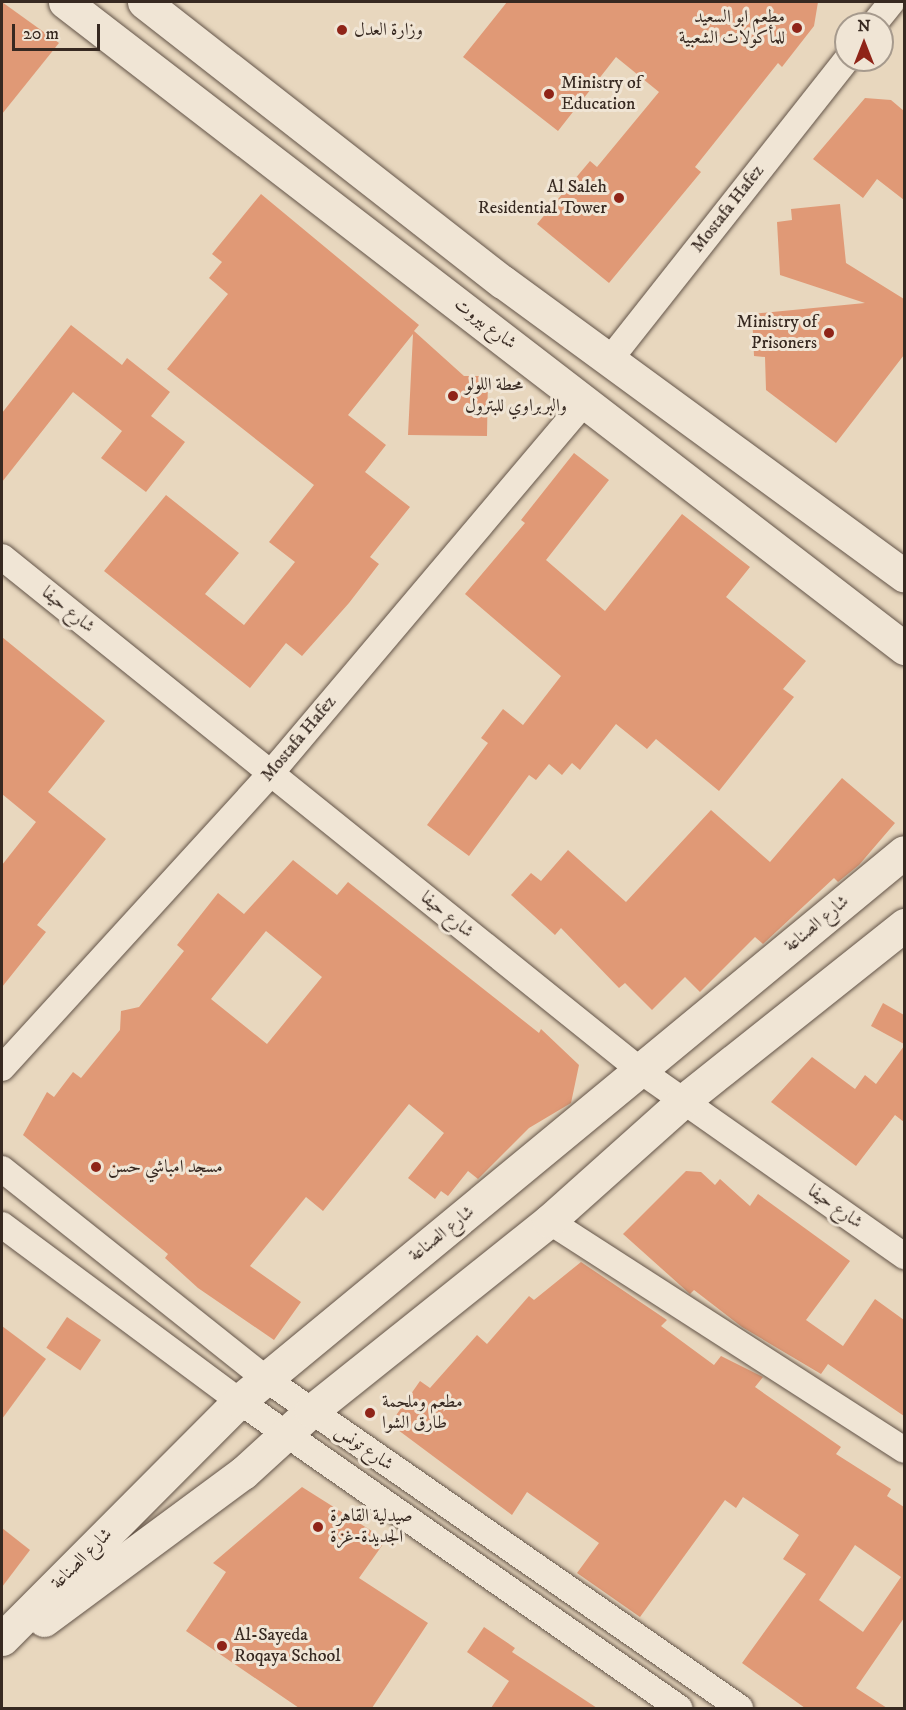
<!DOCTYPE html>
<html>
<head>
<meta charset="utf-8">
<style>
  body { margin:0 }
  #map { position:relative; width:906px; height:1710px; overflow:hidden; background:#e8d7be; font-family:"IM FELL DW Pica",Amiri,serif }
  div>[style] { position:absolute }
  [style*='--x'] { left:calc(var(--x)*1px); top:calc(var(--y)*1px); width:calc(var(--w)*1px); rotate:calc(var(--a)*1deg) }
  .building>* { inset:0; background:#e09976; transform-origin:0 0 }
  .roads { filter:drop-shadow(0 0 2px #635448) drop-shadow(0 0 2px #635448) }
  .minor>* { height:26px; margin:-13px; padding:0 13px; transform-origin:13px; border-radius:13px; background:#f0e5d5 }
  .secondary>* { height:33px; margin:-16.5px; padding:0 16.5px; transform-origin:16.5px; border-radius:16.5px; background:#f0e5d5 }
  .dots>* { width:16px; height:16px; translate:-50% -50%; box-sizing:border-box; border:3px solid #f0e5d5; border-radius:50% }
  span { translate:-50% -50%; white-space:nowrap; text-align:center; line-height:1.15; -webkit-text-stroke:6px #f0e5d5; paint-order:stroke }
  .poi-label { font-size:18px; color:#372921 }
  .right { translate:-100% -50%; text-align:right }
  .left { translate:0 -50%; text-align:left }
  .street-label { font-size:18px; color:#372921 }
  .frame { position:absolute; inset:0; border:3px solid #372921; pointer-events:none }
  .north { position:absolute; left:834px; top:12px; width:60px; height:60px; box-sizing:border-box; background:#f0e5d5; border:2px solid #a69a8d; border-radius:50%; rotate:0deg; font-size:16px; font-weight:700; line-height:24px; text-align:center; color:#372921 }
  .north::after { content:''; display:block; margin:auto; width:21px; height:27px; background:#8f2418; clip-path:polygon(50% 0,100% 100%,50% 72%,0 100%) }
  .scale { position:absolute; left:12px; top:24px; width:88px; height:27px; box-sizing:border-box; border:3px solid #372921; border-top:0; padding-left:8px; font-size:18px; line-height:21px; white-space:nowrap; color:#372921; -webkit-text-stroke:4px #f0e5d5; paint-order:stroke }
</style>
</head>
<body>
<div id="map">
  <div class="building">
    <i style="clip-path:polygon(2px 2px,59px 43px,2px 114px)"></i>
    <i style="clip-path:polygon(507px 2px,818px 2px,814px 26px,782px 67px,778px 63px,695px 167px,701px 172px,609px 283px,537px 224px,590px 161px,597px 167px,659px 92px,616px 57px,558px 131px,463px 57px)"></i>
    <i style="clip-path:polygon(865px 98px,891px 100px,904px 111px,904px 200px,877px 179px,863px 198px,813px 159px)"></i>
    <i style="clip-path:polygon(261px 194px,419px 325px,414px 331px,464px 376px,488px 376px,487px 436px,408px 435px,413px 334px,348px 415px,386px 445px,365px 472px,410px 507px,370px 557px,379px 564px,349px 603px,302px 656px,286px 643px,250px 688px,104px 571px,166px 495px,239px 553px,205px 594px,244px 625px,295px 562px,269px 542px,314px 485px,167px 369px,228px 294px,209px 278px,222px 262px,212px 254px)"></i>
    <i style="clip-path:polygon(840px 204px,846px 263px,904px 299px,904px 355px,836px 443px,766px 390px,765px 357px,754px 356px,752px 314px,865px 303px,780px 275px,777px 222px,792px 220px,791px 209px)"></i>
    <i style="clip-path:polygon(71px 325px,122px 365px,127px 358px,170px 392px,151px 416px,185px 442px,146px 492px,101px 458px,122px 431px,73px 392px,2px 482px,2px 413px)"></i>
    <i style="clip-path:polygon(574px 453px,609px 480px,546px 560px,605px 611px,682px 514px,750px 567px,726px 597px,806px 661px,783px 689px,794px 697px,719px 791px,656px 739px,647px 749px,616px 724px,580px 770px,572px 763px,562px 775px,549px 764px,536px 780px,529px 775px,469px 856px,427px 825px,488px 743px,481px 738px,503px 709px,523px 725px,561px 676px,465px 594px,525px 523px,521px 520px)"></i>
    <i style="clip-path:polygon(2px 637px,105px 721px,48px 792px,106px 839px,37px 925px,46px 932px,2px 987px,2px 865px,36px 822px,2px 794px)"></i>
    <i style="clip-path:polygon(842px 778px,895px 823px,859px 865px,838px 882px,834px 878px,763px 944px,755px 937px,700px 992px,685px 977px,652px 1010px,625px 983px,619px 988px,561px 928px,555px 935px,511px 895px,531px 873px,541px 881px,568px 850px,626px 902px,711px 810px,770px 862px)"></i>
    <i style="clip-path:polygon(evenodd,293px 860px,337px 895px,348px 882px,539px 1033px,541px 1029px,579px 1065px,571px 1103px,529px 1128px,478px 1179px,468px 1171px,448px 1196px,441px 1191px,435px 1199px,408px 1178px,444px 1133px,409px 1104px,323px 1211px,306px 1197px,250px 1266px,301px 1302px,274px 1340px,198px 1288px,165px 1258px,168px 1254px,23px 1135px,47px 1092px,54px 1097px,73px 1072px,81px 1078px,120px 1030px,121px 1011px,139px 1007px,184px 951px,177px 945px,218px 893px,244px 914px,293px 860px,266px 931px,322px 977px,267px 1044px,211px 999px,266px 931px)"></i>
    <i style="clip-path:polygon(883px 1003px,904px 1015px,904px 1044px,871px 1026px)"></i>
    <i style="clip-path:polygon(904px 1046px,904px 1122px,895px 1115px,856px 1166px,771px 1102px,812px 1057px,855px 1089px,865px 1075px,876px 1084px)"></i>
    <i style="clip-path:polygon(686px 1171px,701px 1172px,715px 1185px,720px 1179px,750px 1206px,758px 1194px,850px 1261px,806px 1320px,843px 1346px,875px 1299px,904px 1320px,904px 1416px,828px 1364px,821px 1374px,742px 1327px,694px 1290px,690px 1294px,623px 1234px)"></i>
    <i style="clip-path:polygon(evenodd,581px 1262px,667px 1320px,661px 1326px,714px 1365px,721px 1356px,763px 1377px,755px 1387px,841px 1447px,836px 1454px,891px 1489px,887px 1496px,904px 1507px,904px 1618px,856px 1688px,887px 1708px,805px 1708px,742px 1663px,806px 1574px,783px 1559px,799px 1535px,743px 1497px,736px 1508px,725px 1500px,640px 1617px,577px 1573px,599px 1543px,527px 1492px,512px 1515px,390px 1424px,420px 1381px,430px 1388px,477px 1335px,487px 1344px,529px 1296px,534px 1300px,581px 1262px,855px 1545px,901px 1577px,863px 1632px,819px 1600px,855px 1545px)"></i>
    <i style="left:67px;top:1317px;width:41px;height:37px;rotate:34deg"></i>
    <i style="clip-path:polygon(2px 1326px,46px 1359px,2px 1419px)"></i>
    <i style="clip-path:polygon(302px 1487px,386px 1540px,359px 1578px,428px 1623px,372px 1708px,299px 1708px,186px 1631px,226px 1572px,213px 1563px)"></i>
    <i style="clip-path:polygon(2px 1528px,30px 1550px,2px 1587px)"></i>
    <i style="clip-path:polygon(484px 1627px,515px 1648px,512px 1652px,597px 1708px,491px 1708px,509px 1681px,467px 1652px)"></i>
  </div>
  <div class="roads">
    <div class="minor">
      <i style="--x:874;--y:24;--w:28;--a:-51"></i>
      <i style="--x:611;--y:358;--w:380;--a:-51.7"></i>
      <i style="--x:2;--y:557;--w:820;--a:38.81"></i>
      <i style="--x:641;--y:1071;--w:322;--a:35.1"></i>
      <i style="--x:2;--y:1068;--w:399;--a:-47.6"></i>
      <i style="--x:271;--y:773;--w:488;--a:-49.8"></i>
      <i style="--x:2;--y:1169;--w:337;--a:38.5"></i>
      <i style="--x:266;--y:1379;--w:577;--a:34.76"></i>
      <i style="--x:549;--y:1221;--w:422;--a:32.8"></i>
      <i style="--x:2;--y:1225;--w:295;--a:36.6"></i>
      <i style="--x:239;--y:1401;--w:537;--a:34.9"></i>
    </div>
    <div class="secondary">
      <i style="--x:65;--y:2;--w:1059;--a:37.59"></i>
      <i style="--x:144;--y:2;--w:455;--a:38"></i>
      <i style="--x:503;--y:282;--w:497;--a:36.2"></i>
      <i style="--x:44;--y:1620;--w:247;--a:-36.5"></i>
      <i style="--x:243;--y:1473;--w:92;--a:-42.4"></i>
      <i style="--x:311;--y:1411;--w:305;--a:-38.6"></i>
      <i style="--x:549;--y:1221;--w:180;--a:-41.8"></i>
      <i style="--x:683;--y:1101;--w:283;--a:-38.5"></i>
      <i style="--x:2;--y:1639;--w:336;--a:-45.1"></i>
      <i style="--x:239;--y:1401;--w:862;--a:-39.54"></i>
    </div>
  </div>
  <div class="dots">
    <i style="left:797px;top:28px;background:#8f2418"></i>
    <i style="left:342px;top:30px;background:#8f2418"></i>
    <i style="left:549px;top:94px;background:#8f2418"></i>
    <i style="left:619px;top:198px;background:#8f2418"></i>
    <i style="left:829px;top:333px;background:#8f2418"></i>
    <i style="left:453px;top:396px;background:#8f2418"></i>
    <i style="left:96px;top:1167px;background:#8f2418"></i>
    <i style="left:370px;top:1413px;background:#8f2418"></i>
    <i style="left:318px;top:1527px;background:#8f2418"></i>
    <i style="left:222px;top:1646px;background:#8f2418"></i>
  </div>
  <div class="poi-label">
    <span class="right" style="left:785px;top:28px">مطعم ابو السعيد<br>للمأكولات الشعبية</span>
    <span class="left" style="left:354px;top:30px">وزارة العدل</span>
    <span class="left" style="left:561px;top:94px">Ministry of<br>Education</span>
    <span class="right" style="left:607px;top:198px">Al Saleh<br>Residential Tower</span>
    <span class="right" style="left:817px;top:333px">Ministry of<br>Prisoners</span>
    <span class="left" style="left:465px;top:396px">محطة اللولو<br>والبربراوي للبترول</span>
    <span class="left" style="left:108px;top:1167px">مسجد امباشي حسن</span>
    <span class="left" style="left:382px;top:1413px">مطعم وملحمة<br>طارق الشوا</span>
    <span class="left" style="left:330px;top:1527px">صيدلية القاهرة<br>الجديدة-غزة</span>
    <span class="left" style="left:234px;top:1646px">Al-Sayeda<br>Roqaya School</span>
  </div>
  <div class="street-label">
    <span style="left:728px;top:209px;rotate:-52deg">Mostafa Hafez</span>
    <span style="left:485px;top:324px;rotate:37deg">شارع بيروت</span>
    <span style="left:68px;top:610px;rotate:39deg">شارع حيفا</span>
    <span style="left:299px;top:739px;rotate:-50deg">Mostafa Hafez</span>
    <span style="left:447px;top:915px;rotate:39deg">شارع حيفا</span>
    <span style="left:817px;top:924px;rotate:-40deg">شارع الصناعة</span>
    <span style="left:835px;top:1207px;rotate:35deg">شارع حيفا</span>
    <span style="left:442px;top:1234px;rotate:-39deg">شارع الصناعة</span>
    <span style="left:364px;top:1448px;rotate:35deg">شارع تونس</span>
    <span style="left:82px;top:1559px;rotate:-45deg">شارع الصناعة</span>
  </div>
  <div class="frame"></div>
  <div class="north">N</div>
  <div class="scale">20 m</div>
</div>
</body>
</html>
